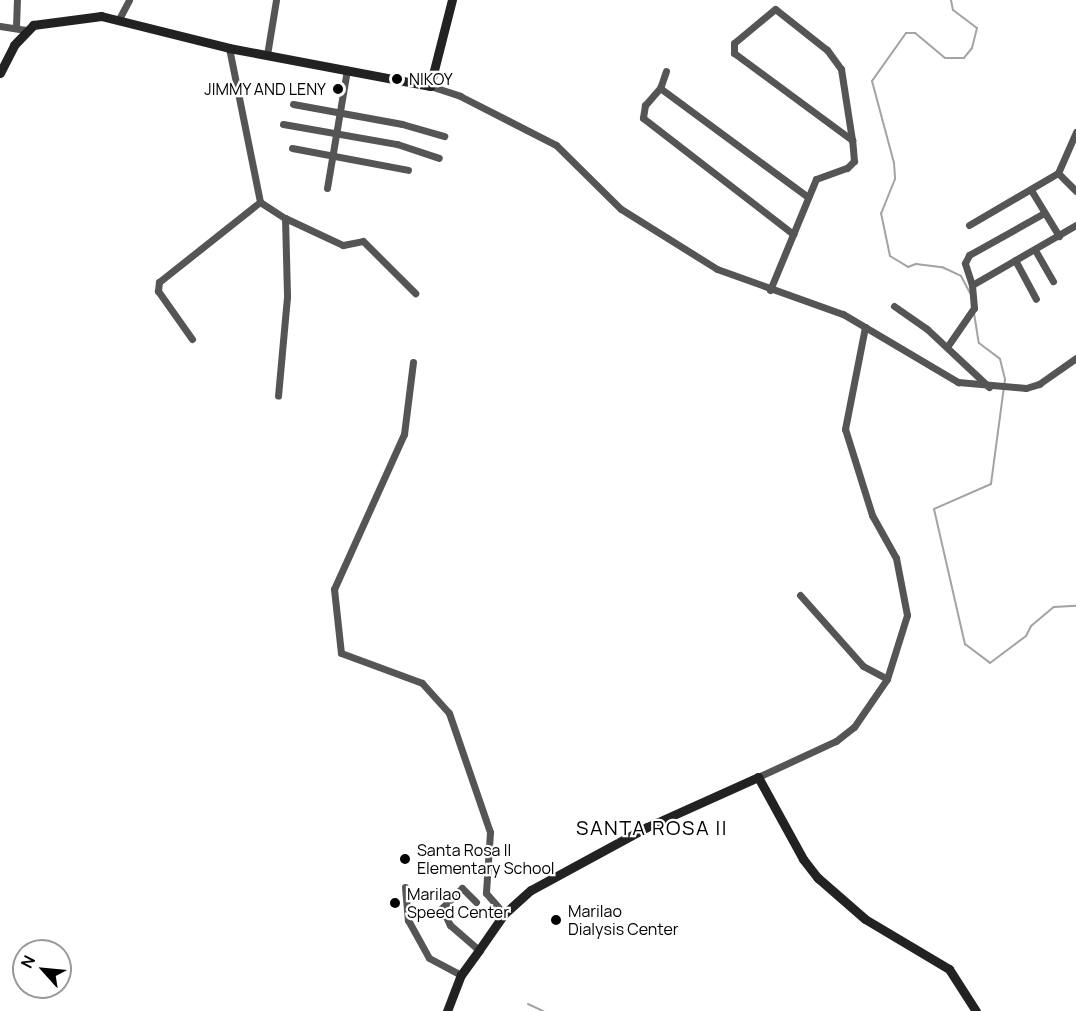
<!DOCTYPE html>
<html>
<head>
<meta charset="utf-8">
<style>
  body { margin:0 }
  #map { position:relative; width:1076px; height:1011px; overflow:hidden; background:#fff; font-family:Manrope,sans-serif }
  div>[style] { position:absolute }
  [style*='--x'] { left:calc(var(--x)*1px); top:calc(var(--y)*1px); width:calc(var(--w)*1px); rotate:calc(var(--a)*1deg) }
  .stream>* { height:2px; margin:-1px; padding:0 1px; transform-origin:1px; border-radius:1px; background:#a3a3a3 }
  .street>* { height:7px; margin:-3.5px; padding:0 3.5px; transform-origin:3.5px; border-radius:3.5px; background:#555 }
  .secondary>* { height:9px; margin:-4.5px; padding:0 4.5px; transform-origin:4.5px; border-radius:4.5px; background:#222 }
  .dots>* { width:16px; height:16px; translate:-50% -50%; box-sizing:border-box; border:3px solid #fff; border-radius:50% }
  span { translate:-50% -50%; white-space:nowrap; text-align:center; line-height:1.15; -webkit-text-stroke:4.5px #fff; paint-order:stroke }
  .poi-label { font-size:16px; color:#000 }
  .left { translate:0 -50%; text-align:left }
  .right { translate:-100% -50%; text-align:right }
  .quarter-label { font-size:20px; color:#000; letter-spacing:1.5px }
  .north { position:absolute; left:12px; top:939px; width:60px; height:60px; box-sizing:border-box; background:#fff; border:2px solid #999; border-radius:50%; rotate:297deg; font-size:16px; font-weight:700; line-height:24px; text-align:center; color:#000 }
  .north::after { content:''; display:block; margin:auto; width:21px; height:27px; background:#000; clip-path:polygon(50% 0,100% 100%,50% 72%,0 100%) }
</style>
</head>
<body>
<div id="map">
  <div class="stream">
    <i style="--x:951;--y:0;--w:10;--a:79"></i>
    <i style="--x:953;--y:10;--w:30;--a:37"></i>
    <i style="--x:977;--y:28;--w:21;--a:104"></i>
    <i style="--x:972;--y:48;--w:13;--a:129"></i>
    <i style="--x:964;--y:58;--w:19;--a:180"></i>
    <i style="--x:945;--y:58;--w:39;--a:-140"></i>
    <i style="--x:915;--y:33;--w:9;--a:180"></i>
    <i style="--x:906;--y:33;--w:59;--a:125.3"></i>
    <i style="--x:872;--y:81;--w:85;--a:75"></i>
    <i style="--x:894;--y:163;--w:16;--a:86"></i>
    <i style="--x:895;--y:179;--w:37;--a:112"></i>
    <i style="--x:881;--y:213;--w:44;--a:78.2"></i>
    <i style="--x:890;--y:256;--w:21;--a:31"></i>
    <i style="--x:908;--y:267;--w:9;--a:-21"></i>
    <i style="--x:916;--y:264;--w:26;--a:7"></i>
    <i style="--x:942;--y:267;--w:21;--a:25"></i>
    <i style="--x:961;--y:276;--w:19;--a:62"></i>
    <i style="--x:974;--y:313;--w:30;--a:81"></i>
    <i style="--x:979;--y:343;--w:26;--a:37"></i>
    <i style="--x:1000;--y:359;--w:21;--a:76"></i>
    <i style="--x:1005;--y:379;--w:106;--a:97.6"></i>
    <i style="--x:991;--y:484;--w:62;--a:156.3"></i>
    <i style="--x:934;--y:509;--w:139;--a:77.1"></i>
    <i style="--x:965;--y:644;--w:31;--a:37"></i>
    <i style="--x:990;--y:663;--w:45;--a:-36.9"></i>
    <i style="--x:1026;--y:636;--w:11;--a:-63"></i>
    <i style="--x:1031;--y:626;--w:30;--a:-40"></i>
    <i style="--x:1054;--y:607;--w:22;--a:-3"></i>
    <i style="--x:528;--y:1004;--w:17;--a:25"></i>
  </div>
  <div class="street">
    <i style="--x:119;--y:19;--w:21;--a:-62"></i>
    <i style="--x:0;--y:26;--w:26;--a:9"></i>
    <i style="--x:16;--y:27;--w:27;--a:-88"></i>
    <i style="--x:229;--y:48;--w:157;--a:78.6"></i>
    <i style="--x:260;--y:202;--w:30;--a:33"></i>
    <i style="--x:285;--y:218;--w:79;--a:88.5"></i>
    <i style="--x:287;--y:297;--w:99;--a:95.2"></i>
    <i style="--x:267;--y:55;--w:56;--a:-80.7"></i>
    <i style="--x:666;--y:71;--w:18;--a:109"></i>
    <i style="--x:660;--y:88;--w:23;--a:131"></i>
    <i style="--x:645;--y:105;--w:13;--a:99"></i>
    <i style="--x:643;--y:118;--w:190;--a:37.7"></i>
    <i style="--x:430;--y:86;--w:32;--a:18"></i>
    <i style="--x:460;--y:96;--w:108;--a:27"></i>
    <i style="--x:556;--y:145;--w:91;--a:44.6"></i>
    <i style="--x:621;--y:209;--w:113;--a:32"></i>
    <i style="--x:717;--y:269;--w:134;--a:19.7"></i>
    <i style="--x:843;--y:314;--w:134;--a:30.6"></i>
    <i style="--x:958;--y:382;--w:68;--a:5"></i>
    <i style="--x:1026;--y:388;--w:14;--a:-17"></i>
    <i style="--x:1039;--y:384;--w:45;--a:-35.1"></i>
    <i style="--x:660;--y:88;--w:184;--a:36.4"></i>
    <i style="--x:293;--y:104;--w:111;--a:10.4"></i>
    <i style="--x:402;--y:124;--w:44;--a:15.9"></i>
    <i style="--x:283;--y:124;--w:116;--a:10"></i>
    <i style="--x:397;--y:144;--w:44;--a:18.4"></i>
    <i style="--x:292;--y:148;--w:118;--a:10.7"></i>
    <i style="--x:1058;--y:173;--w:25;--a:45"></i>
    <i style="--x:327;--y:188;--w:120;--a:-80.4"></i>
    <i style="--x:1031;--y:190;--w:54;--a:58.7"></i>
    <i style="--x:285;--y:218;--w:64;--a:25"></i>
    <i style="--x:343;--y:245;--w:20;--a:-11"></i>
    <i style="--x:363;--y:241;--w:74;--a:45"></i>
    <i style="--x:969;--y:225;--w:103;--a:-30.3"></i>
    <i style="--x:1058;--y:173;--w:45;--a:-66.3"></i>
    <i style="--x:1035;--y:250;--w:36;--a:60"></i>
    <i style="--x:1015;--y:260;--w:44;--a:61.7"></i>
    <i style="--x:972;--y:285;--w:23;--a:-108"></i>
    <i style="--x:965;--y:263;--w:9;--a:-63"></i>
    <i style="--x:969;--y:255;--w:86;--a:-29.2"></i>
    <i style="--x:770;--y:290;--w:120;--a:-67.5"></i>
    <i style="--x:816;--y:179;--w:33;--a:-20"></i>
    <i style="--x:847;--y:168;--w:10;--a:-45"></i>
    <i style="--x:854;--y:161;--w:21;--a:-95"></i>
    <i style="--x:852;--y:140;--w:72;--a:-98.8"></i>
    <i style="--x:841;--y:69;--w:24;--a:-126"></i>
    <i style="--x:827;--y:50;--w:66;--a:-141.7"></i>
    <i style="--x:775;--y:9;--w:53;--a:140.3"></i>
    <i style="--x:734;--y:43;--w:10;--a:90"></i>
    <i style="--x:734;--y:53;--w:147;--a:36.4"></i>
    <i style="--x:894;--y:306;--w:40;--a:34.9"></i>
    <i style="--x:927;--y:329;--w:85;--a:43.1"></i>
    <i style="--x:192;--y:339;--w:59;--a:-125.3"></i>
    <i style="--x:158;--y:291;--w:9;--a:-84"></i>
    <i style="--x:159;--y:282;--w:129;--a:-38.4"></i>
    <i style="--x:947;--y:347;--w:47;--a:-55.3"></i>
    <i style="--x:974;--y:308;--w:23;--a:-95"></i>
    <i style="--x:972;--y:285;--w:120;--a:-30"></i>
    <i style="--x:413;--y:362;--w:73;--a:97.1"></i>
    <i style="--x:404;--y:434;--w:170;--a:114.3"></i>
    <i style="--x:334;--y:589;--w:64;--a:83.8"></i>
    <i style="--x:341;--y:653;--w:86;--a:20.3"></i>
    <i style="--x:422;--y:683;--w:40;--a:48"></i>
    <i style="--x:449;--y:713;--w:126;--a:71"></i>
    <i style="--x:490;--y:832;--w:61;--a:93.8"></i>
    <i style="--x:486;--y:893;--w:28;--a:49"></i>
    <i style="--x:800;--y:595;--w:95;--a:48.4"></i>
    <i style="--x:863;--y:666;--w:27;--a:28"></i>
    <i style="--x:758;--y:777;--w:86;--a:-24.8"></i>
    <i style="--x:836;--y:741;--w:23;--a:-38"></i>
    <i style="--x:854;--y:727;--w:58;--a:-55.5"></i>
    <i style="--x:887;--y:679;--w:67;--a:-72.6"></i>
    <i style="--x:907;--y:615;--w:58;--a:-100.9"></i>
    <i style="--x:896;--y:558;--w:49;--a:-119.2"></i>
    <i style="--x:872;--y:515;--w:90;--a:-107.4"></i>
    <i style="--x:845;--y:429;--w:104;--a:-78.9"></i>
    <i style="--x:405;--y:887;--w:33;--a:85"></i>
    <i style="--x:408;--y:920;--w:43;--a:61.1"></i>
    <i style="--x:429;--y:958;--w:36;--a:28"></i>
    <i style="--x:476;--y:902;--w:20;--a:-135"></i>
    <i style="--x:462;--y:888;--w:28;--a:135"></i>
    <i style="--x:442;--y:908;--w:19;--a:65"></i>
    <i style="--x:450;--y:925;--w:38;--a:41"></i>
  </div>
  <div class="secondary">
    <i style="--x:0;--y:73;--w:31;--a:-63"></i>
    <i style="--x:14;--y:45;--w:28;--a:-46"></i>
    <i style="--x:33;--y:25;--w:69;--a:-7.5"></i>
    <i style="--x:101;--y:16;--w:132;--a:14"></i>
    <i style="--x:229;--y:48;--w:205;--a:10.7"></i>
    <i style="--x:430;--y:86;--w:89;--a:-75.7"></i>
    <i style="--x:447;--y:1011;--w:39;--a:-69"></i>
    <i style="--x:461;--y:975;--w:31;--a:-54"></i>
    <i style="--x:479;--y:950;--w:44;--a:-55.2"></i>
    <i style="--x:504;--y:914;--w:36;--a:-42"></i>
    <i style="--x:531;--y:890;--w:132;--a:-28.5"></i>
    <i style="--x:647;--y:827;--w:122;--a:-24.2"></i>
    <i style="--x:758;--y:777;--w:94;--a:61.2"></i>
    <i style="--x:803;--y:859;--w:24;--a:52"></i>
    <i style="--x:818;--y:878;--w:62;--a:41.1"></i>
    <i style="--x:865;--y:919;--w:98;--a:30.8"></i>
    <i style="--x:949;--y:969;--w:50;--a:57.3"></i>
  </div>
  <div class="dots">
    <i style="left:397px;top:79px;background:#000"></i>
    <i style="left:338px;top:89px;background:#000"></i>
    <i style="left:405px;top:859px;background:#000"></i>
    <i style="left:395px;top:903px;background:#000"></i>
    <i style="left:556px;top:920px;background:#000"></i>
  </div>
  <div class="poi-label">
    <span class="left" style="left:409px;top:79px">NIKOY</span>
    <span class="right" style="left:326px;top:89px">JIMMY AND LENY</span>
    <span class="left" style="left:417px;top:859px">Santa Rosa II<br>Elementary School</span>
    <span class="left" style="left:407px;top:903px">Marilao<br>Speed Center</span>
    <span class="left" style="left:568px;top:920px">Marilao<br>Dialysis Center</span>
  </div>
  <div class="quarter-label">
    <span style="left:652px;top:827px">SANTA ROSA II</span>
  </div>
  <div class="north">N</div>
</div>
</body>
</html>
